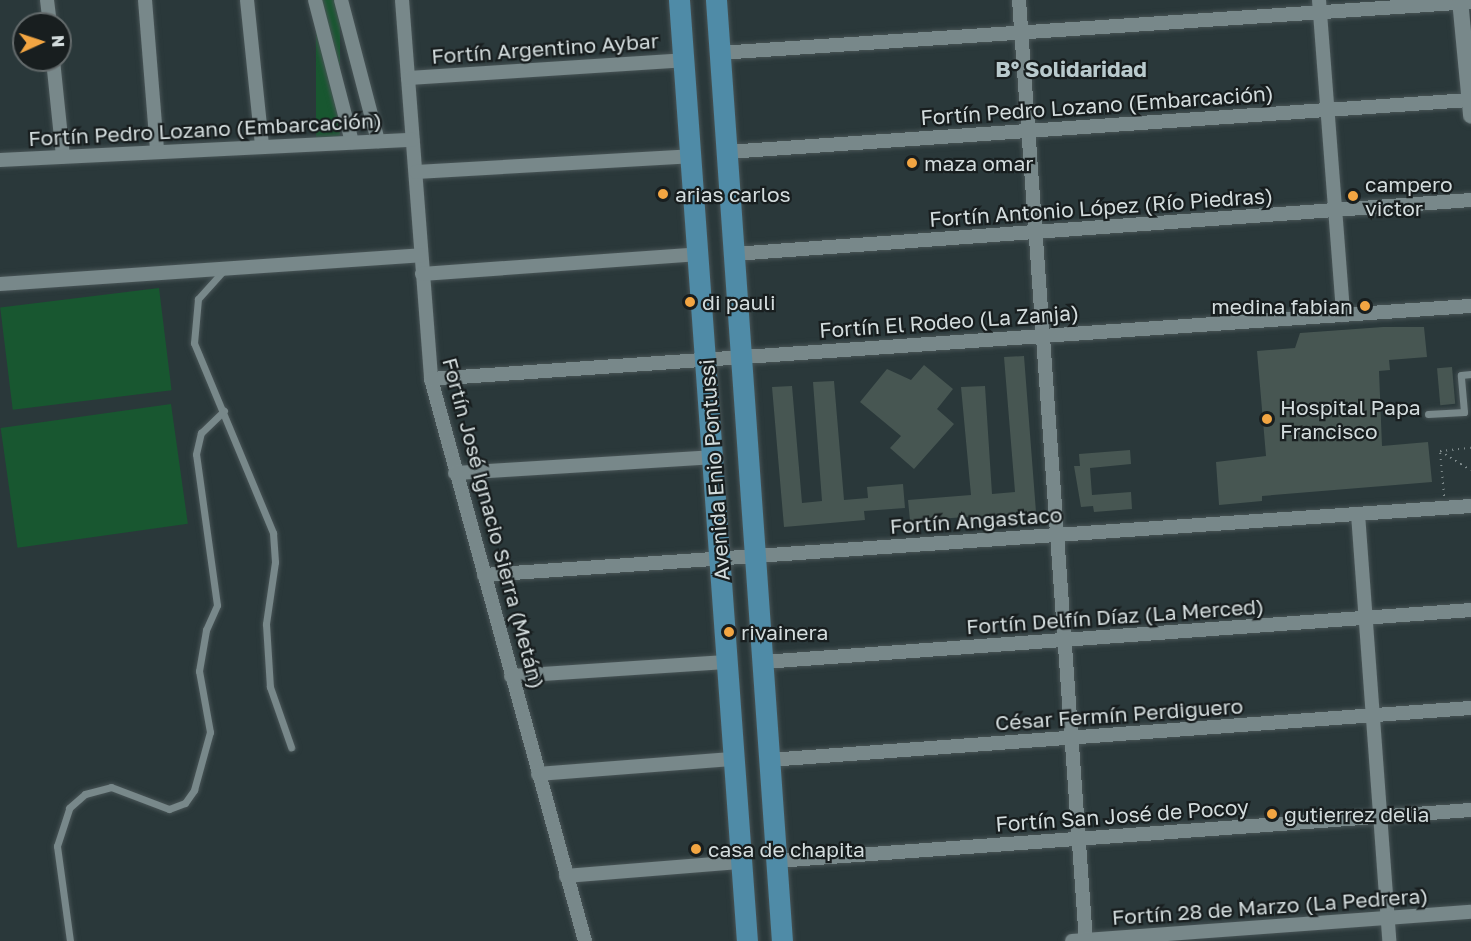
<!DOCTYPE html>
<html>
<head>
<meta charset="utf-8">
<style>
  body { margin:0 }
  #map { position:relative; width:1471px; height:941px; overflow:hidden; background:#2a383a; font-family:"Golos Text",sans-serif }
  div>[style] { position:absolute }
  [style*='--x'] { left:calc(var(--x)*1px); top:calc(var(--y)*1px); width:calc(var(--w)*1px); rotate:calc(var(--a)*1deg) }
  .green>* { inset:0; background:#185730; transform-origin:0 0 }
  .building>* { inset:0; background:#475652; transform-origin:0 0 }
  .path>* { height:2px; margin-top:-1px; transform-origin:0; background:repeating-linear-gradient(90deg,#7f8b8c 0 1.5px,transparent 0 6px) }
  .roads { filter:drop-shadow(0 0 2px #485456) drop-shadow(0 0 2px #485456) }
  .service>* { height:7px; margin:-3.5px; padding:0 3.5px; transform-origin:3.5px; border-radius:3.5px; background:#78888a }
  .minor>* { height:14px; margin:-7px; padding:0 7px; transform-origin:7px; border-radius:7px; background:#78888a }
  .tertiary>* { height:16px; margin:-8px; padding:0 8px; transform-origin:8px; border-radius:8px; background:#78888a }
  .primary>* { height:21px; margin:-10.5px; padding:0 10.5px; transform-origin:10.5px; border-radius:10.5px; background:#4f8ba7 }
  .dots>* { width:16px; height:16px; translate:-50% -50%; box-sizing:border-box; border:3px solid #181e1f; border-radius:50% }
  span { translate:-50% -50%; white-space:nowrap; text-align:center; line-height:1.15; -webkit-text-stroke:4.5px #181e1f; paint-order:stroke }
  .street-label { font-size:21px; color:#d3dcdd }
  .poi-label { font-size:21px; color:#d3dcdd }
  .left { translate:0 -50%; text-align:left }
  .right { translate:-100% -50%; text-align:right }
  .neighbourhood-label { font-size:22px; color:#b9cacd; font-weight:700 }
  .north { position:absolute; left:12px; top:12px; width:60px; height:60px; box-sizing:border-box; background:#181e1f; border:2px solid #636a6b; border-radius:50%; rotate:87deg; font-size:16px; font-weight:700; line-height:24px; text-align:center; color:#d3dcdd }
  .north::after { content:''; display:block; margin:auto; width:21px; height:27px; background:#f2a542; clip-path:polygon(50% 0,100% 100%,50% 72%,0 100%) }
</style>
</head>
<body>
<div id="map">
  <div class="green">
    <i style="left:316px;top:0;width:24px;height:146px"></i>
    <i style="left:159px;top:288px;width:103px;height:160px;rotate:83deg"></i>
    <i style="left:171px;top:404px;width:121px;height:172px;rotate:82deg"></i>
  </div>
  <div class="building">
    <i style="clip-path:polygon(1383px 327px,1424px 327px,1427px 357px,1389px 360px,1390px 370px,1379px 371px,1382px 446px,1428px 442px,1432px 482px,1262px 496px,1262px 501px,1219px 505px,1216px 462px,1266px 456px,1257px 351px,1295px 348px,1300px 333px)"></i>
    <i style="clip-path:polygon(1024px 356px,1036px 512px,910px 521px,908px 500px,971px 495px,961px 387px,985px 386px,992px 494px,1015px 492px,1004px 357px)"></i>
    <i style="clip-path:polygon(924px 365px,953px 389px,937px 409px,954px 424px,914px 469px,890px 448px,901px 436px,860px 402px,887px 369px,911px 380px)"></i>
    <i style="left:1452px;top:367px;width:37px;height:15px;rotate:85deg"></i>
    <i style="clip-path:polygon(834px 381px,844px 500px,868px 498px,867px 487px,903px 484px,905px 508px,864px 511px,865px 520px,784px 527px,772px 387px,792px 386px,802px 503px,822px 501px,813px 382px)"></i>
    <i style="clip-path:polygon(1130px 450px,1131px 464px,1090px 468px,1092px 495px,1131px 492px,1132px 509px,1094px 512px,1093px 506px,1081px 507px,1074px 466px,1080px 466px,1079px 454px)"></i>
  </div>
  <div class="path">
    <i style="--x:1440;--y:451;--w:36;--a:32"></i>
    <i style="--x:1444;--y:496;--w:45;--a:-95.1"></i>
    <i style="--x:1440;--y:451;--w:31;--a:-6"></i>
  </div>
  <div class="roads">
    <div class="service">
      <i style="--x:224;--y:270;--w:39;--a:132"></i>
      <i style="--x:198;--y:299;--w:44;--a:95.2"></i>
      <i style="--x:194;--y:343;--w:206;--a:67.4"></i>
      <i style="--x:273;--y:533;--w:29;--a:86"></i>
      <i style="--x:275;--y:562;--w:63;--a:98.3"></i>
      <i style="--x:266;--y:624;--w:63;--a:86.4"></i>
      <i style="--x:270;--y:687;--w:64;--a:70.7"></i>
      <i style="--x:1428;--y:414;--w:36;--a:-3"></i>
      <i style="--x:1464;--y:412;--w:37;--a:-95"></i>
      <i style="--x:1461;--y:375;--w:10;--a:-6"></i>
      <i style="--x:70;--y:941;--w:96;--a:-97.8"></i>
      <i style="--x:57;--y:846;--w:40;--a:-72"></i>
      <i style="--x:69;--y:808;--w:21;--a:-41"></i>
      <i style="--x:85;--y:794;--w:27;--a:-15"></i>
      <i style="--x:111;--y:787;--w:62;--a:20.8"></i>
      <i style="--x:169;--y:809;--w:17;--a:-21"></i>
      <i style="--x:185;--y:803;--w:16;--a:-55"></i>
      <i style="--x:194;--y:790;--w:60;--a:-74.6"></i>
      <i style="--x:210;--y:732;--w:62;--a:-100.2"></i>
      <i style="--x:199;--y:671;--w:42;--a:-80.3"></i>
      <i style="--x:206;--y:630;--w:27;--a:-66"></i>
      <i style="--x:217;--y:605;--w:152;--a:-97.9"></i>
      <i style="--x:196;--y:454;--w:22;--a:-77"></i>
      <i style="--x:201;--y:433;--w:32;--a:-44"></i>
    </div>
    <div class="minor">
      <i style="--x:47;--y:0;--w:24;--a:83"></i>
      <i style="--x:145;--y:0;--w:150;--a:85.4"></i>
      <i style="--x:247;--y:0;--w:146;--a:84.1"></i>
      <i style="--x:315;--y:0;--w:147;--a:75.4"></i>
      <i style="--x:341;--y:0;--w:146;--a:75.3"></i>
      <i style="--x:402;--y:0;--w:380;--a:85.6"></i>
      <i style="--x:431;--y:379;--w:583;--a:74.68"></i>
      <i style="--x:1019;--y:0;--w:943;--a:85.93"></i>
      <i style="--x:1319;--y:0;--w:316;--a:85.6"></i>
      <i style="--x:719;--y:53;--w:754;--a:-3.88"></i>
      <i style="--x:53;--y:60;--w:97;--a:84.1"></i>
      <i style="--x:408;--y:78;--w:277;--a:-3.7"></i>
      <i style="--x:727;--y:152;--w:744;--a:-4.01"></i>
      <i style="--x:0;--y:160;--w:413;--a:-2.8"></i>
      <i style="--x:416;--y:172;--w:275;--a:-3.3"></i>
      <i style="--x:734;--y:254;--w:739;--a:-4.19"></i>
      <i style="--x:422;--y:274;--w:278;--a:-4.1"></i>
      <i style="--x:0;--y:284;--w:422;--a:-3.9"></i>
      <i style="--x:431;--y:379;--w:1043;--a:-4.02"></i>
      <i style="--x:455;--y:473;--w:258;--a:-3.5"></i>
      <i style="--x:1358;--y:514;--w:428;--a:85.8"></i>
      <i style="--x:484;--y:575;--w:989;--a:-4"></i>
      <i style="--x:763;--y:662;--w:710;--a:-4.2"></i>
      <i style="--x:511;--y:676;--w:216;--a:-3.7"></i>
      <i style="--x:769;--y:760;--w:704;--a:-4.24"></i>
      <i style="--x:538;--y:774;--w:197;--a:-4.4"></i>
      <i style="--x:776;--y:861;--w:697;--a:-4.2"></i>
      <i style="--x:566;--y:876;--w:176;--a:-4.6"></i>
      <i style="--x:1072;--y:941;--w:400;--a:-4.2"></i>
    </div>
    <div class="tertiary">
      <i style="--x:1460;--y:0;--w:116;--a:84.5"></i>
    </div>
    <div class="primary">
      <i style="--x:679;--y:0;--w:943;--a:85.87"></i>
      <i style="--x:716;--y:0;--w:943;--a:85.99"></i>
    </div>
  </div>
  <div class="dots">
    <i style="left:912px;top:163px;background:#f2a542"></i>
    <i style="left:663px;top:194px;background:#f2a542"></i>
    <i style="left:1353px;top:196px;background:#f2a542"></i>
    <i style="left:690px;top:302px;background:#f2a542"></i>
    <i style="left:1365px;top:306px;background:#f2a542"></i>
    <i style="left:1267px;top:419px;background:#f2a542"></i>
    <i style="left:729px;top:632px;background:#f2a542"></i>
    <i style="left:1272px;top:814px;background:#f2a542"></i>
    <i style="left:696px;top:849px;background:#f2a542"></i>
  </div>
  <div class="street-label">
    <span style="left:545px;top:48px;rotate:-4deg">Fortín Argentino Aybar</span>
    <span style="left:1097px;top:105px;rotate:-4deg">Fortín Pedro Lozano (Embarcación)</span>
    <span style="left:205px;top:129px;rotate:-3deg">Fortín Pedro Lozano (Embarcación)</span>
    <span style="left:1101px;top:207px;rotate:-4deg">Fortín Antonio López (Río Piedras)</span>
    <span style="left:949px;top:321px;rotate:-4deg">Fortín El Rodeo (La Zanja)</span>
    <span style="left:714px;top:470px;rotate:-94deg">Avenida Enio Pontussi</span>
    <span style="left:976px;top:520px;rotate:-4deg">Fortín Angastaco</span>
    <span style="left:494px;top:523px;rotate:75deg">Fortín José Ignacio Sierra (Metán)</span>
    <span style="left:1115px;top:616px;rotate:-4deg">Fortín Delfín Díaz (La Merced)</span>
    <span style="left:1119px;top:714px;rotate:-4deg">César Fermín Perdiguero</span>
    <span style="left:1122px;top:815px;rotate:-4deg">Fortín San José de Pocoy</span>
    <span style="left:1270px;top:906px;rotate:-4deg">Fortín 28 de Marzo (La Pedrera)</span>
  </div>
  <div class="poi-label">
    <span class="left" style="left:924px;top:163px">maza omar</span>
    <span class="left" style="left:1365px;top:196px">campero<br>victor</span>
    <span class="left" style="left:675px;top:194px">arias carlos</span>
    <span class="left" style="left:702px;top:302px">di pauli</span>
    <span class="right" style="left:1353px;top:306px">medina fabian</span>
    <span class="left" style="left:1280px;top:419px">Hospital Papa<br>Francisco</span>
    <span class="left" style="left:741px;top:632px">rivainera</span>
    <span class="left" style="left:1284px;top:814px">gutierrez delia</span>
    <span class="left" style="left:708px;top:849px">casa de chapita</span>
  </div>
  <div class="neighbourhood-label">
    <span style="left:1071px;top:69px">B° Solidaridad</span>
  </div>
  <div class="north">N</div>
</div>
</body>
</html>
